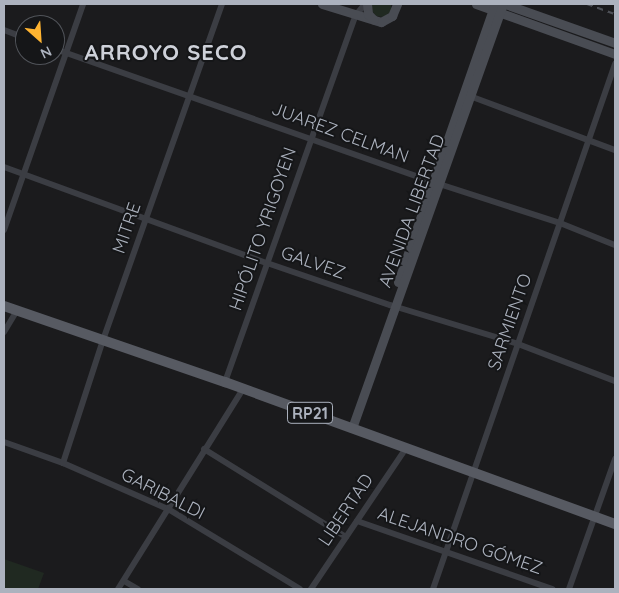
<!DOCTYPE html>
<html>
<head>
<meta charset="utf-8">
<style>
  body { margin:0 }
  #map { position:relative; width:619px; height:593px; overflow:hidden; background:#1b1b1d; font-family:Quicksand,sans-serif }
  div>[style] { position:absolute }
  [style*='--x'] { left:calc(var(--x)*1px); top:calc(var(--y)*1px); width:calc(var(--w)*1px); rotate:calc(var(--a)*1deg) }
  .green>* { inset:0; background:#202921 }
  .street>* { height:6px; margin:-3px; padding:0 3px; transform-origin:3px; border-radius:3px; background:#3b3d43 }
  .secondary>* { height:9px; margin:-4.5px; padding:0 4.5px; transform-origin:4.5px; border-radius:4.5px; background:#494c53 }
  .primary>* { height:10px; margin:-5px; padding:0 5px; transform-origin:5px; border-radius:5px; background:#575a62 }
  .rail>* { height:2px; margin-top:-1px; transform-origin:0; background:repeating-linear-gradient(90deg,#4e5158 0 6px,transparent 0 11px) }
  span { translate:-50% -50%; white-space:nowrap; text-align:center; line-height:1.15; -webkit-text-stroke:4px #151618; paint-order:stroke }
  .shield-label span { padding:1px 4px; background:#151618; border:1px solid; border-radius:4px; -webkit-text-stroke-width:0 }
  .shield-label { font-size:16px; color:#acb2be; font-weight:700 }
  .street-label { font-size:18px; color:#acb2be }
  .district-label { font-size:22px; color:#ced1d9; font-weight:700; letter-spacing:1px }
  .frame { position:absolute; inset:0; border:5px solid #acb2be; pointer-events:none }
  .north { position:absolute; left:15px; top:15px; width:50px; height:50px; box-sizing:border-box; background:#151618; border:1px solid #51545a; border-radius:50%; rotate:154deg; font-size:14px; font-weight:700; line-height:20px; text-align:center; color:#acb2be }
  .north::after { content:''; display:block; margin:auto; width:18px; height:22px; background:#ffb431; clip-path:polygon(50% 0,100% 100%,50% 72%,0 100%) }
</style>
</head>
<body>
<div id="map">
  <div class="green">
    <i style="clip-path:polygon(372px 4px,391px 4px,391px 12px,383px 17px,376px 16px,372px 11px)"></i>
    <i style="clip-path:polygon(4px 559px,44px 573px,38px 589px,4px 589px)"></i>
  </div>
  <div class="street">
    <i style="--x:4;--y:30;--w:22;--a:21"></i>
    <i style="--x:55;--y:49;--w:401;--a:19.4"></i>
    <i style="--x:433;--y:182;--w:133;--a:17.9"></i>
    <i style="--x:560;--y:223;--w:59;--a:21.8"></i>
    <i style="--x:467;--y:95;--w:158;--a:20.4"></i>
    <i style="--x:4;--y:167;--w:280;--a:20.1"></i>
    <i style="--x:267;--y:263;--w:130;--a:18.9"></i>
    <i style="--x:390;--y:305;--w:134;--a:16.9"></i>
    <i style="--x:518;--y:344;--w:104;--a:20.9"></i>
    <i style="--x:4;--y:230;--w:239;--a:-70.7"></i>
    <i style="--x:4;--y:332;--w:26;--a:-59"></i>
    <i style="--x:225;--y:382;--w:390;--a:-70.4"></i>
    <i style="--x:356;--y:15;--w:14;--a:-51"></i>
    <i style="--x:4;--y:442;--w:63;--a:19.6"></i>
    <i style="--x:63;--y:463;--w:115;--a:23.7"></i>
    <i style="--x:168;--y:509;--w:154;--a:31.2"></i>
    <i style="--x:204;--y:449;--w:167;--a:31.8"></i>
    <i style="--x:63;--y:463;--w:129;--a:-72"></i>
    <i style="--x:103;--y:340;--w:356;--a:-70.5"></i>
    <i style="--x:357;--y:521;--w:207;--a:19.2"></i>
    <i style="--x:124;--y:581;--w:16;--a:30"></i>
    <i style="--x:118;--y:589;--w:236;--a:-58"></i>
    <i style="--x:311;--y:589;--w:170;--a:-56"></i>
    <i style="--x:433;--y:589;--w:556;--a:-70.88"></i>
    <i style="--x:569;--y:589;--w:138;--a:-70.5"></i>
  </div>
  <div class="secondary">
    <i style="--x:322;--y:4;--w:62;--a:17"></i>
    <i style="--x:381;--y:22;--w:13;--a:-29"></i>
    <i style="--x:392;--y:16;--w:13;--a:-67"></i>
    <i style="--x:367;--y:4;--w:10;--a:84"></i>
    <i style="--x:368;--y:14;--w:8;--a:45"></i>
    <i style="--x:476;--y:4;--w:148;--a:19.8"></i>
    <i style="--x:505;--y:4;--w:117;--a:19.5"></i>
    <i style="--x:398;--y:282;--w:294;--a:-70.8"></i>
    <i style="--x:352;--y:428;--w:450;--a:-70.4"></i>
  </div>
  <div class="primary">
    <i style="--x:4;--y:306;--w:234;--a:19"></i>
    <i style="--x:225;--y:382;--w:415;--a:20"></i>
  </div>
  <div class="rail">
    <i style="--x:587;--y:4;--w:30;--a:20"></i>
  </div>
  <div class="shield-label">
    <span style="left:310px;top:413px">RP21</span>
  </div>
  <div class="street-label">
    <span style="left:340px;top:133px;rotate:20deg">JUAREZ CELMAN</span>
    <span style="left:412px;top:211px;rotate:-70deg">AVENIDA LIBERTAD</span>
    <span style="left:127px;top:228px;rotate:-71deg">MITRE</span>
    <span style="left:263px;top:229px;rotate:-71deg">HIPÓLITO YRIGOYEN</span>
    <span style="left:313px;top:263px;rotate:19deg">GALVEZ</span>
    <span style="left:510px;top:322px;rotate:-71deg">SARMIENTO</span>
    <span style="left:163px;top:494px;rotate:27deg">GARIBALDI</span>
    <span style="left:346px;top:510px;rotate:-56deg">LIBERTAD</span>
    <span style="left:460px;top:541px;rotate:19deg">ALEJANDRO GÓMEZ</span>
  </div>
  <div class="district-label">
    <span style="left:166px;top:53px">ARROYO SECO</span>
  </div>
  <div class="frame"></div>
  <div class="north">N</div>
</div>
</body>
</html>
